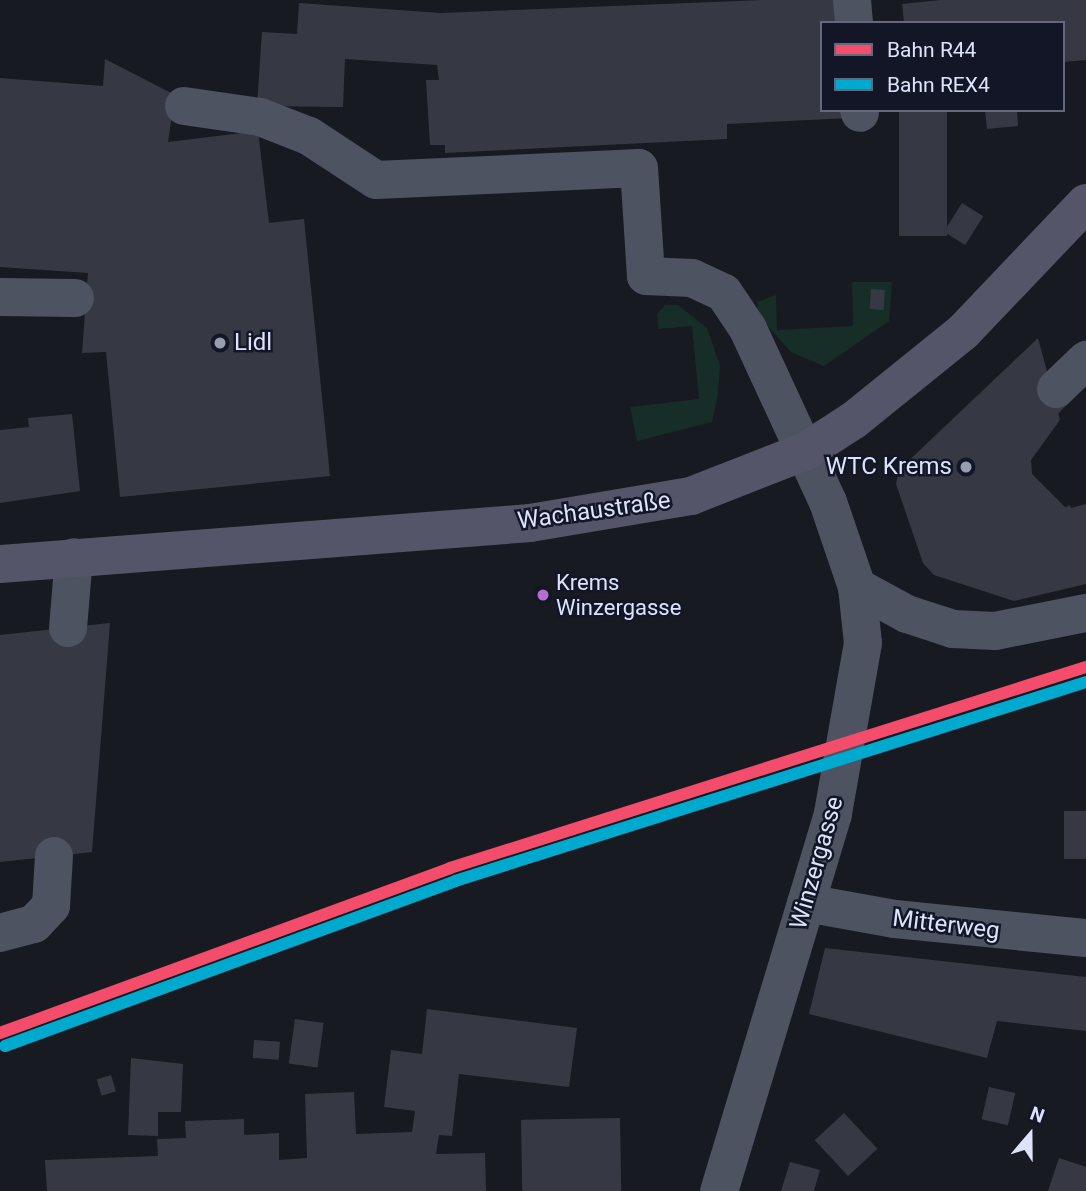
<!DOCTYPE html>
<html>
<head>
<meta charset="utf-8">
<style>
  body { margin:0 }
  #map { position:relative; width:1086px; height:1191px; overflow:hidden; background:#181a22; font-family:Roboto,sans-serif }
  div>[style] { position:absolute }
  [style*='--x'] { left:calc(var(--x)*1px); top:calc(var(--y)*1px); width:calc(var(--w)*1px); rotate:calc(var(--a)*1deg) }
  .green>* { inset:0; background:#172d27 }
  .building>* { inset:0; background:#363943; transform-origin:0 0 }
  .minor-tunnel>* { height:38px; margin-top:-19px; transform-origin:0; background:repeating-linear-gradient(90deg,#363843 0 38px,transparent 0 57px) }
  .minor>* { height:38px; margin:-19px; padding:0 19px; transform-origin:19px; border-radius:19px; background:#4e5361 }
  .major>* { height:38px; margin:-19px; padding:0 19px; transform-origin:19px; border-radius:19px; background:#545568 }
  .rail-1>* { height:12px; margin:-6px; padding:0 6px; transform-origin:6px; border-radius:6px; background:#f44d6c }
  .rail-2>* { height:12px; margin:-6px; padding:0 6px; transform-origin:6px; border-radius:6px; background:#00a9ce }
  .dots>* { width:19px; height:19px; translate:-50% -50%; box-sizing:border-box; border:4px solid #131627; border-radius:50% }
  span { translate:-50% -50%; white-space:nowrap; text-align:center; line-height:1.15; -webkit-text-stroke:5px #131627; paint-order:stroke }
  .bus-label { font-size:22px; color:#dde3fb }
  .left { translate:0 -50%; text-align:left }
  .poi-label { font-size:24px; color:#dde3fb }
  .right { translate:-100% -50%; text-align:right }
  .street-label { font-size:24px; color:#dde3fb }
  .legend { position:absolute; left:820px; top:21px; width:245px; height:91px; box-sizing:border-box; background:#131627; border:2px solid #64687c; margin:0; padding:9px 12px; list-style:none; font-size:21px; color:#dde3fb }
  .legend li { display:flex; align-items:center; gap:14px; height:35px }
  .legend b { width:35px; border:2px solid #64687c }
  .north { position:absolute; left:995px; top:1100px; width:70px; height:70px; -webkit-text-stroke:5px #131627; paint-order:stroke; rotate:20deg; font-size:19px; font-weight:700; line-height:28px; text-align:center; color:#dde3fb }
  .north::after { content:''; display:block; margin:auto; width:24px; height:32px; background:#dde3fb; clip-path:polygon(50% 0,100% 100%,50% 72%,0 100%) }
</style>
</head>
<body>
<div id="map">
  <div class="green">
    <i style="clip-path:polygon(852px 282px,892px 282px,889px 321px,824px 366px,791px 352px,759px 316px,757px 302px,776px 295px,777px 330px,853px 326px)"></i>
    <i style="clip-path:polygon(665px 305px,678px 305px,707px 328px,720px 366px,718px 393px,712px 422px,637px 441px,630px 407px,699px 399px,692px 326px,658px 329px,657px 314px)"></i>
  </div>
  <div class="building">
    <i style="clip-path:polygon(763px 0,844px 0,845px 23px,822px 23px,822px 110px,850px 110px,850px 118px,727px 124px,727px 139px,445px 153px,445px 145px,430px 145px,426px 80px,439px 80px,437px 65px,345px 59px,343px 107px,257px 106px,262px 32px,297px 34px,299px 3px,441px 13px)"></i>
    <i style="clip-path:polygon(941px 0,1086px 0,1086px 60px,1063px 62px,1063px 23px,904px 23px,902px 4px)"></i>
    <i style="clip-path:polygon(105px 59px,175px 95px,168px 142px,258px 131px,269px 223px,304px 219px,330px 476px,120px 497px,106px 352px,82px 353px,88px 273px,0 267px,0 78px,103px 86px)"></i>
    <i style="left:899px;top:110px;width:48px;height:126px"></i>
    <i style="clip-path:polygon(985px 110px,1017px 110px,1018px 126px,987px 129px)"></i>
    <i style="left:962px;top:203px;width:25px;height:34px;rotate:32deg"></i>
    <i style="left:871px;top:289px;width:14px;height:20px;rotate:4deg"></i>
    <i style="clip-path:polygon(1038px 338px,1060px 420px,1031px 460px,1032px 474px,1067px 509px,1086px 504px,1086px 584px,1014px 601px,934px 575px,923px 563px,896px 484px,899px 470px)"></i>
    <i style="clip-path:polygon(72px 414px,80px 491px,0 503px,0 430px,29px 427px,28px 418px)"></i>
    <i style="clip-path:polygon(110px 623px,92px 852px,0 862px,0 635px)"></i>
    <i style="left:1086px;top:811px;width:48px;height:22px;rotate:90deg"></i>
    <i style="clip-path:polygon(825px 948px,1086px 977px,1086px 1031px,997px 1021px,987px 1058px,809px 1014px)"></i>
    <i style="clip-path:polygon(427px 1009px,577px 1028px,569px 1087px,459px 1074px,452px 1136px,439px 1135px,436px 1154px,485px 1153px,486px 1191px,47px 1191px,45px 1160px,158px 1156px,157px 1139px,186px 1138px,185px 1121px,244px 1119px,244px 1135px,279px 1133px,279px 1160px,307px 1158px,305px 1094px,354px 1092px,356px 1134px,412px 1132px,415px 1111px,384px 1107px,391px 1050px,422px 1054px)"></i>
    <i style="left:295px;top:1019px;width:29px;height:45px;rotate:8deg"></i>
    <i style="left:254px;top:1040px;width:26px;height:18px;rotate:4deg"></i>
    <i style="clip-path:polygon(131px 1058px,183px 1064px,181px 1112px,158px 1112px,158px 1136px,128px 1135px)"></i>
    <i style="left:111px;top:1075px;width:17px;height:15px;rotate:73deg"></i>
    <i style="left:989px;top:1087px;width:27px;height:33px;rotate:13deg"></i>
    <i style="left:844px;top:1113px;width:49px;height:40px;rotate:47deg"></i>
    <i style="left:620px;top:1118px;width:73px;height:99px;rotate:89deg"></i>
    <i style="clip-path:polygon(1059px 1158px,1086px 1167px,1086px 1191px,1048px 1191px)"></i>
    <i style="clip-path:polygon(790px 1162px,820px 1170px,814px 1191px,781px 1191px)"></i>
  </div>
  <div class="minor-tunnel">
    <i style="--x:1056;--y:389;--w:114;--a:135.4"></i>
    <i style="--x:975;--y:469;--w:23;--a:115"></i>
    <i style="--x:965;--y:490;--w:24;--a:88"></i>
    <i style="--x:966;--y:514;--w:25;--a:47"></i>
    <i style="--x:983;--y:532;--w:27;--a:20"></i>
    <i style="--x:1008;--y:541;--w:37;--a:-2"></i>
    <i style="--x:1045;--y:540;--w:47;--a:-28.2"></i>
    <i style="--x:0;--y:686;--w:65;--a:-6.1"></i>
    <i style="--x:54;--y:856;--w:228;--a:-86.5"></i>
  </div>
  <div class="minor">
    <i style="--x:852;--y:0;--w:23;--a:85"></i>
    <i style="--x:184;--y:106;--w:77;--a:8.2"></i>
    <i style="--x:260;--y:117;--w:53;--a:21.2"></i>
    <i style="--x:309;--y:136;--w:80;--a:33.3"></i>
    <i style="--x:376;--y:180;--w:263;--a:-2.6"></i>
    <i style="--x:639;--y:168;--w:108;--a:86.3"></i>
    <i style="--x:646;--y:276;--w:46;--a:2.5"></i>
    <i style="--x:692;--y:278;--w:35;--a:25"></i>
    <i style="--x:724;--y:293;--w:43;--a:56.3"></i>
    <i style="--x:748;--y:329;--w:191;--a:65.2"></i>
    <i style="--x:828;--y:502;--w:90;--a:71.2"></i>
    <i style="--x:857;--y:587;--w:56;--a:83.9"></i>
    <i style="--x:863;--y:643;--w:174;--a:100"></i>
    <i style="--x:833;--y:814;--w:394;--a:106.8"></i>
    <i style="--x:859;--y:110;--w:3;--a:72"></i>
    <i style="--x:0;--y:297;--w:75;--a:0.8"></i>
    <i style="--x:1056;--y:389;--w:42;--a:-44"></i>
    <i style="--x:857;--y:587;--w:57;--a:28.4"></i>
    <i style="--x:907;--y:614;--w:48;--a:18.1"></i>
    <i style="--x:953;--y:629;--w:42;--a:2.7"></i>
    <i style="--x:995;--y:631;--w:93;--a:-11.2"></i>
    <i style="--x:68;--y:628;--w:71;--a:-85.2"></i>
    <i style="--x:806;--y:903;--w:90;--a:10.2"></i>
    <i style="--x:895;--y:919;--w:192;--a:5.7"></i>
    <i style="--x:0;--y:933;--w:35;--a:-15"></i>
    <i style="--x:34;--y:924;--w:25;--a:-47"></i>
    <i style="--x:51;--y:906;--w:50;--a:-86.6"></i>
  </div>
  <div class="major">
    <i style="--x:0;--y:564;--w:532;--a:-4.42"></i>
    <i style="--x:530;--y:523;--w:163;--a:-9.5"></i>
    <i style="--x:691;--y:496;--w:123;--a:-21.4"></i>
    <i style="--x:806;--y:451;--w:57;--a:-32.9"></i>
    <i style="--x:854;--y:420;--w:140;--a:-38.9"></i>
    <i style="--x:963;--y:332;--w:178;--a:-46.4"></i>
  </div>
  <div class="rail-1">
    <i style="--x:0;--y:1033;--w:479;--a:-20.1"></i>
    <i style="--x:450;--y:868;--w:667;--a:-17.54"></i>
  </div>
  <div class="rail-2">
    <i style="--x:5;--y:1046;--w:479;--a:-20.1"></i>
    <i style="--x:455;--y:881;--w:662;--a:-17.5"></i>
  </div>
  <div class="dots">
    <i style="left:220px;top:343px;background:#989daf"></i>
    <i style="left:966px;top:467px;background:#989daf"></i>
    <i style="left:543px;top:595px;background:#b36fd0"></i>
  </div>
  <div class="bus-label">
    <span class="left" style="left:556px;top:595px">Krems<br>Winzergasse</span>
  </div>
  <div class="poi-label">
    <span class="left" style="left:234px;top:343px">Lidl</span>
    <span class="right" style="left:952px;top:467px">WTC Krems</span>
  </div>
  <div class="street-label">
    <span style="left:594px;top:511px;rotate:-8deg">Wachaustraße</span>
    <span style="left:817px;top:863px;rotate:-74deg">Winzergasse</span>
    <span style="left:946px;top:925px;rotate:7deg">Mitterweg</span>
  </div>
  <ul class="legend">
  <li><b style="height:9px;background:#f44d6c"></b>Bahn R44</li>
  <li><b style="height:9px;background:#00a9ce"></b>Bahn REX4</li>
  </ul>
  <div class="north">N</div>
</div>
</body>
</html>
